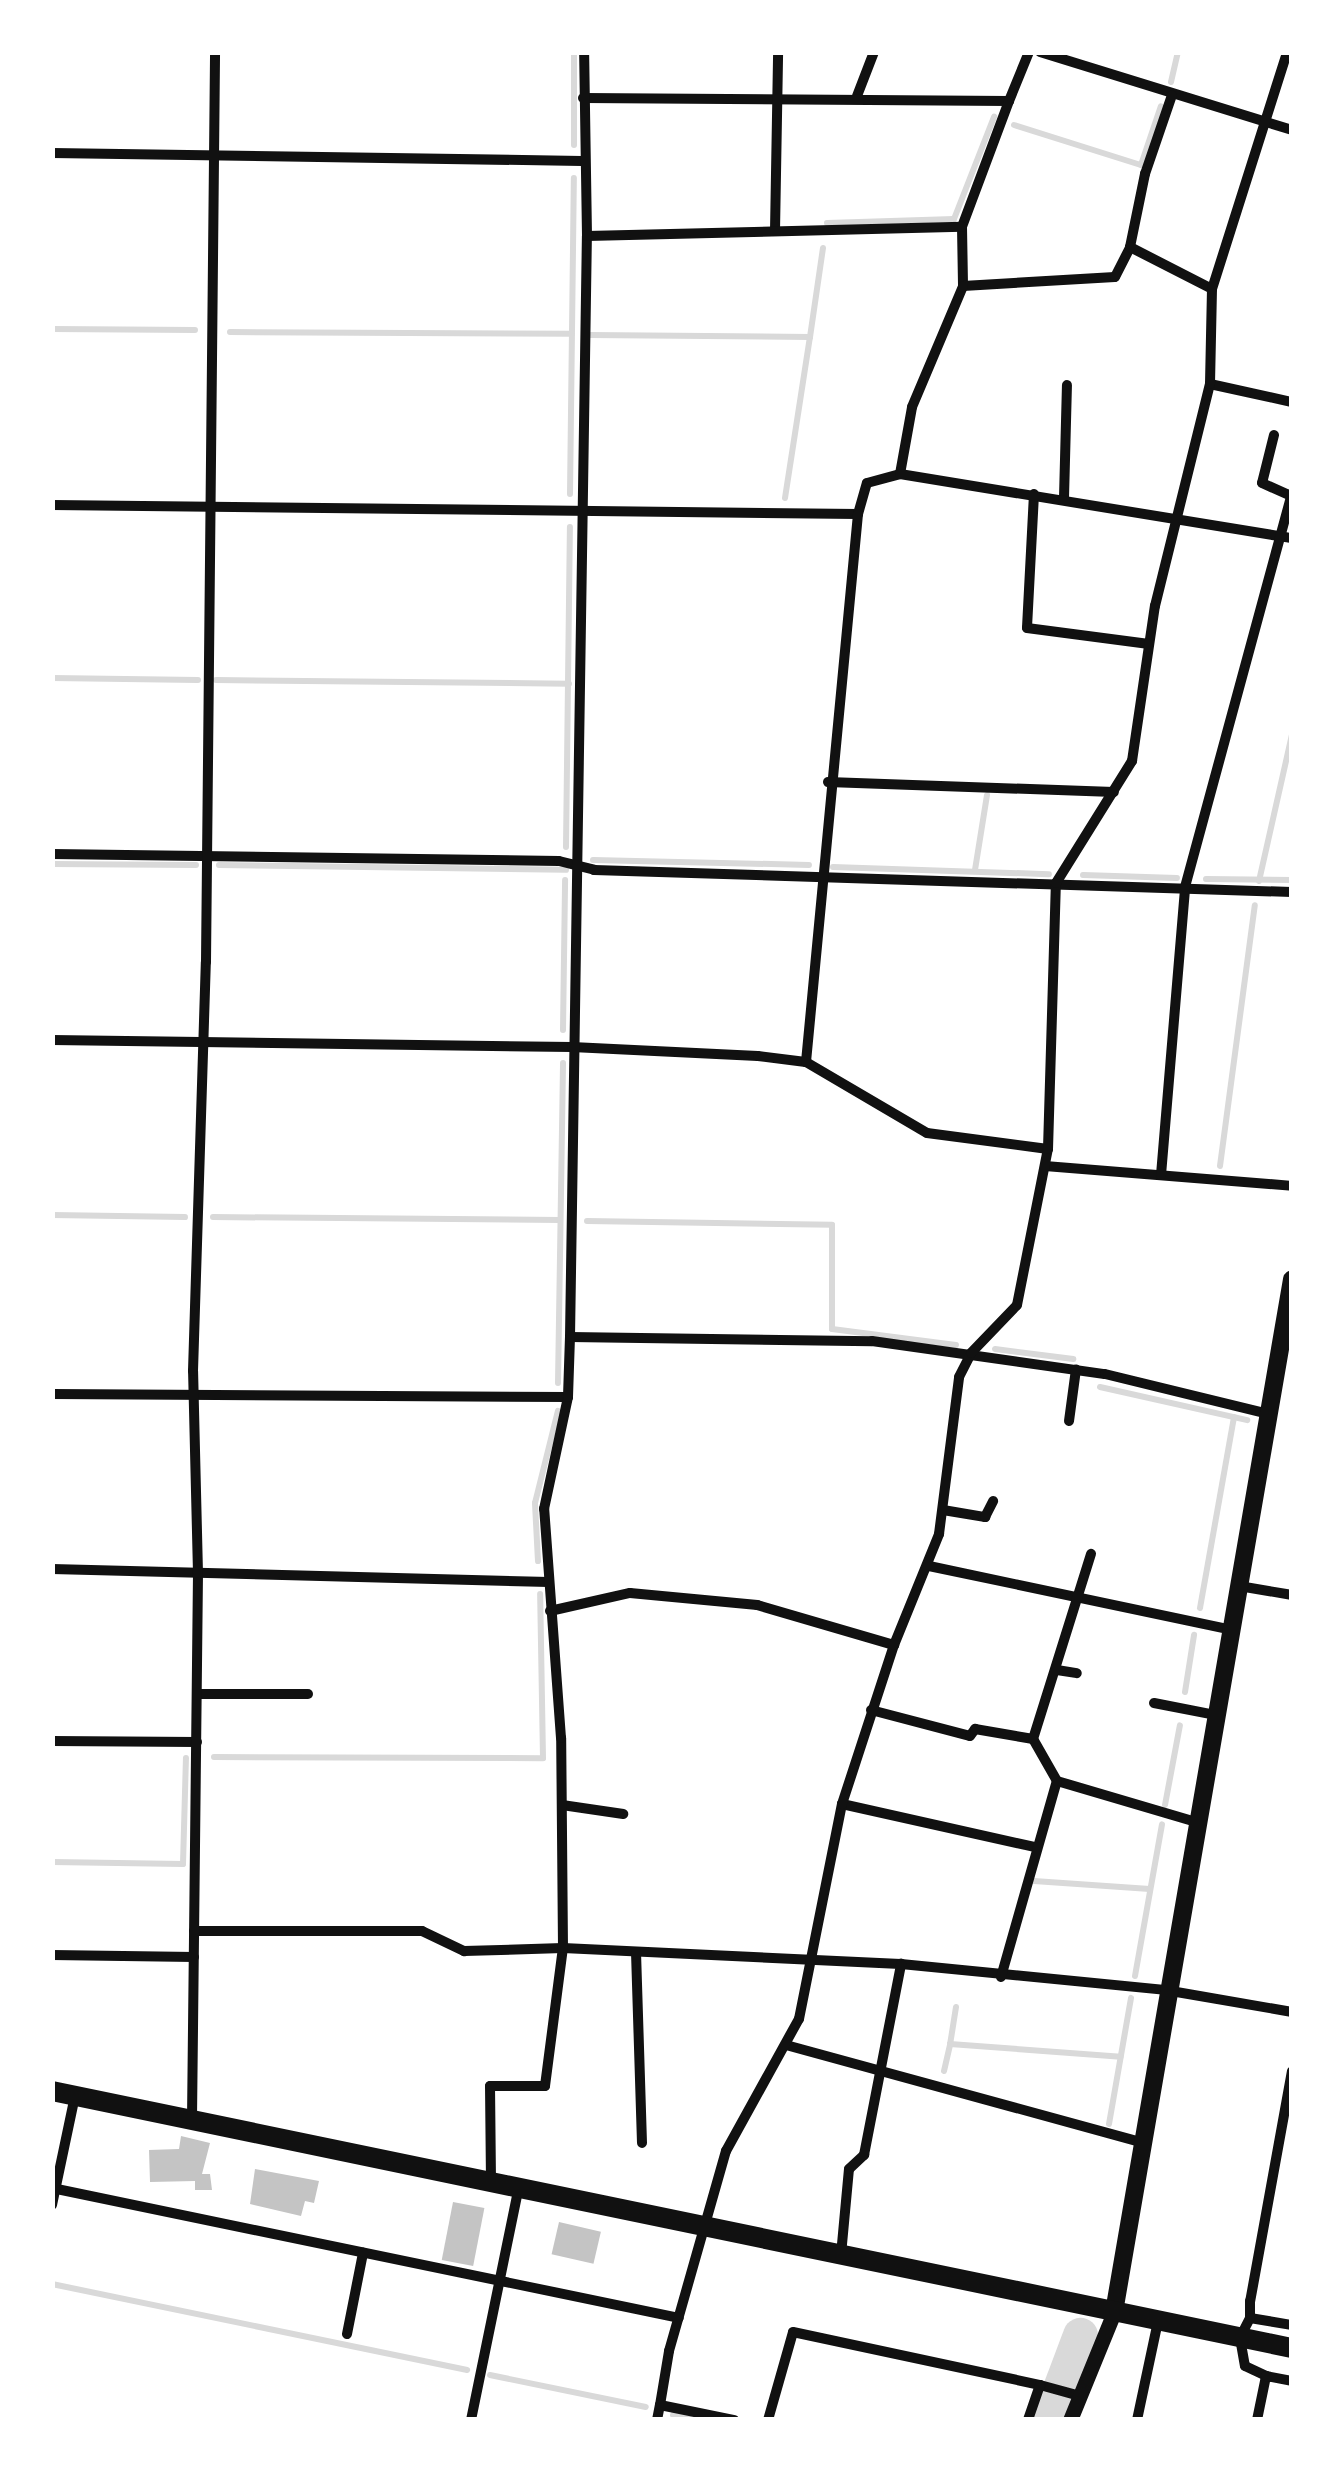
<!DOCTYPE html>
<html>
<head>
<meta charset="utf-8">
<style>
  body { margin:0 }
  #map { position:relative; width:1344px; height:2472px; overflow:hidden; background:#fff; font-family:"Fira Sans Condensed",sans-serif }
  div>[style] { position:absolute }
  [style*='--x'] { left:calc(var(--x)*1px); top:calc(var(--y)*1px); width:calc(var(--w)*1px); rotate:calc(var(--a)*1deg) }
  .stream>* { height:6px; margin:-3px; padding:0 3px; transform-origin:3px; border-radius:3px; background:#d9d9d9 }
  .river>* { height:35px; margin:-17.5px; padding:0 17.5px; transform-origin:17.5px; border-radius:17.5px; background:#d9d9d9 }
  .building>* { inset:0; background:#c4c4c4; transform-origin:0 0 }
  .minor>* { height:10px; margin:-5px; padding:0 5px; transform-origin:5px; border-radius:5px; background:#111 }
  .tertiary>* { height:15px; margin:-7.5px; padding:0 7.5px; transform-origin:7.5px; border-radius:7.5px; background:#111 }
  .secondary>* { height:18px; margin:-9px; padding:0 9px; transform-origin:9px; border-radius:9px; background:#111 }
  .primary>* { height:20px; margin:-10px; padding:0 10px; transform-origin:10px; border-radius:10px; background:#111 }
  span { translate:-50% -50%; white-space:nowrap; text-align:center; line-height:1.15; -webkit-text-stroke:8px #fff; paint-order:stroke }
  .frame { position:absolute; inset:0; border:55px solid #fff; pointer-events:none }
</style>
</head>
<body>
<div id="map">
  <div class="stream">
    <i style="--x:1171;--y:82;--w:31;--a:-77"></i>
    <i style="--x:1014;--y:125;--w:133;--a:17.5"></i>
    <i style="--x:1141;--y:165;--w:62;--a:-71.3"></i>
    <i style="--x:574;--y:145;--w:93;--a:-90"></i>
    <i style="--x:827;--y:223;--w:127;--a:-1.8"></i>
    <i style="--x:954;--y:219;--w:110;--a:-68.6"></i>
    <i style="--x:52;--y:329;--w:143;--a:0.4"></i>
    <i style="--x:230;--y:332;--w:342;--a:0.3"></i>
    <i style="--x:589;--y:335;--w:221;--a:0.5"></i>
    <i style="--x:810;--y:337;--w:90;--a:-81.7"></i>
    <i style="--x:570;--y:494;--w:316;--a:-89.3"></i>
    <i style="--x:785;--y:498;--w:163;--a:-81.2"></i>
    <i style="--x:52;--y:678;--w:146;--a:0.8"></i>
    <i style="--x:216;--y:680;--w:353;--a:0.6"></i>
    <i style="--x:566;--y:847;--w:320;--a:-89.3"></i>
    <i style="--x:593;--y:860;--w:216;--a:1.3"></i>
    <i style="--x:52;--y:864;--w:144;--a:0.4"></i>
    <i style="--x:219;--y:865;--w:347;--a:0.8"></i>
    <i style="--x:833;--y:867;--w:216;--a:1.9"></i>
    <i style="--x:975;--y:870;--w:76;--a:-80.9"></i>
    <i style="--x:1083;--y:875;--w:94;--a:1.8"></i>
    <i style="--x:1206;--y:879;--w:86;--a:0.7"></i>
    <i style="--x:1259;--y:881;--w:150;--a:-77.3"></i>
    <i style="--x:563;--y:1030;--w:150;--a:-89.2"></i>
    <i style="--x:1220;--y:1166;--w:263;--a:-82.4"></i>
    <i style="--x:52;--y:1215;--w:133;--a:0.9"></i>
    <i style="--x:213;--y:1217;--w:347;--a:0.5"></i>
    <i style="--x:587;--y:1221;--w:245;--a:0.9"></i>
    <i style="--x:832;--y:1225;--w:104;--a:90"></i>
    <i style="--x:832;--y:1329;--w:125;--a:7.4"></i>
    <i style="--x:995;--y:1349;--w:79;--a:7.3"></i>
    <i style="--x:558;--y:1383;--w:320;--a:-89.1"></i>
    <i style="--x:1100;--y:1387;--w:151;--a:12.7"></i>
    <i style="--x:538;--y:1561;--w:58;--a:-93"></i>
    <i style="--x:535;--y:1503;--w:95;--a:-76"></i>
    <i style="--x:1200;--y:1608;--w:194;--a:-79.9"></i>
    <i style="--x:1185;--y:1692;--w:58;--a:-81"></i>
    <i style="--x:214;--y:1757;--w:329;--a:0.2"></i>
    <i style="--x:543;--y:1758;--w:164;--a:-91"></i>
    <i style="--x:1165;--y:1805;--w:81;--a:-79.4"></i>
    <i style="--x:52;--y:1862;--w:131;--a:0.9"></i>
    <i style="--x:183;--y:1864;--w:106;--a:-88.4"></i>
    <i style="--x:1034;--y:1881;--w:116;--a:3.9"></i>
    <i style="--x:1135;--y:1976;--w:154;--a:-79.9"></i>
    <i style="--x:956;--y:2007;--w:37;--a:99"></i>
    <i style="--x:950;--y:2044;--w:171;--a:4.3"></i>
    <i style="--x:944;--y:2071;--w:28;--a:-77"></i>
    <i style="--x:1109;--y:2124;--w:128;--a:-80.1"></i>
    <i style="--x:52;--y:2284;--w:424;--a:11.7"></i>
    <i style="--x:490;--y:2375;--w:159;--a:11.6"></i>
    <i style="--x:673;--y:2415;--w:23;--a:13"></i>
  </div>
  <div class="river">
    <i style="--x:1048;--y:2420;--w:91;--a:-69.4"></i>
  </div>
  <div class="building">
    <i style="clip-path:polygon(181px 2136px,210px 2143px,202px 2174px,210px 2174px,212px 2190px,195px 2190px,195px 2181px,150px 2182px,149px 2150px,179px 2149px)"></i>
    <i style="clip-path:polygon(255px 2169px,319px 2181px,314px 2203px,305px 2201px,301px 2216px,250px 2204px)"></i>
    <i style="left:453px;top:2202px;width:32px;height:59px;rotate:11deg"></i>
    <i style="left:559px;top:2222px;width:43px;height:33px;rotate:13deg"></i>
  </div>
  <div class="minor">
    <i style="--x:1040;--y:52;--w:264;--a:17.2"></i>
    <i style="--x:857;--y:96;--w:47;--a:-68.9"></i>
    <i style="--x:583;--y:98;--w:426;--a:0.4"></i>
    <i style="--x:1009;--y:101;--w:53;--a:-67.8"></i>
    <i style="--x:1009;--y:101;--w:134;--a:110.5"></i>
    <i style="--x:962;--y:227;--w:59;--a:89"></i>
    <i style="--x:963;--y:286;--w:152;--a:-3.4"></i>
    <i style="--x:1115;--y:277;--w:34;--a:-63"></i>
    <i style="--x:1130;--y:247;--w:75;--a:-78.4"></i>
    <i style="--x:1145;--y:174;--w:83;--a:-71.1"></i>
    <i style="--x:52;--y:153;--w:530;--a:0.86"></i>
    <i style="--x:775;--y:231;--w:179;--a:-89"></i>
    <i style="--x:587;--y:236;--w:375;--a:-1.4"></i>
    <i style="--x:1130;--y:247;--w:92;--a:27.1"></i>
    <i style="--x:1210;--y:384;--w:84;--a:12.4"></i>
    <i style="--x:1274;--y:435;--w:49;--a:104"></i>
    <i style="--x:1262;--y:483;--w:32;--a:24"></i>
    <i style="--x:900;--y:474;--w:68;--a:-79.8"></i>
    <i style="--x:912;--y:407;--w:131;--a:-67.1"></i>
    <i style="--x:1034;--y:494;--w:134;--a:93"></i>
    <i style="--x:1027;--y:628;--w:123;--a:7.5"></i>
    <i style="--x:1064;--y:498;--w:113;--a:-88.5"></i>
    <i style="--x:52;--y:505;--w:806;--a:0.64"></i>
    <i style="--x:858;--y:514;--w:32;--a:-74"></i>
    <i style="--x:867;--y:483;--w:34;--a:-15"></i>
    <i style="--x:900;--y:474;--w:397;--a:9.3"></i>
    <i style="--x:828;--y:782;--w:286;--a:2"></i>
    <i style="--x:52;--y:854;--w:507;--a:0.79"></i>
    <i style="--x:559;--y:861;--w:36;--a:14"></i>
    <i style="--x:594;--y:870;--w:698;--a:1.81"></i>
    <i style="--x:52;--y:1040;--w:520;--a:0.77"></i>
    <i style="--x:572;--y:1047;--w:186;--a:2.8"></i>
    <i style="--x:758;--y:1056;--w:48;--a:7.1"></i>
    <i style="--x:806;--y:1062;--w:140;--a:30.4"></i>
    <i style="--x:927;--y:1133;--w:122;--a:7.5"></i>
    <i style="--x:806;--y:1062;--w:550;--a:-84.58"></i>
    <i style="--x:1045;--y:1166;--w:248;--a:4.6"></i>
    <i style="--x:1161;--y:1175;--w:289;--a:-85.2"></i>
    <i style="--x:1185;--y:887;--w:408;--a:-74.8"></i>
    <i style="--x:570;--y:1337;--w:302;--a:0.8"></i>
    <i style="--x:872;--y:1341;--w:235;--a:8.1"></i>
    <i style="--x:1105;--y:1374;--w:169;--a:13.7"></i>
    <i style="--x:52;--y:1394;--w:516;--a:0.33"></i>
    <i style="--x:1069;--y:1421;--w:52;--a:-82.3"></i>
    <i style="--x:943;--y:1510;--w:43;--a:9.5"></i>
    <i style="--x:985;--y:1517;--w:18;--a:-63"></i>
    <i style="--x:929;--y:1566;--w:307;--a:11.9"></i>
    <i style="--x:52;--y:1569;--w:497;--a:1.5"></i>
    <i style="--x:1239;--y:1586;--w:54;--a:9.6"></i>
    <i style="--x:550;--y:1611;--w:82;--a:-12.7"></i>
    <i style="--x:630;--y:1593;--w:128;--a:5.4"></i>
    <i style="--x:757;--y:1605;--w:143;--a:16.3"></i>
    <i style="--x:1057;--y:1670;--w:20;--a:9"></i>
    <i style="--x:197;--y:1694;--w:111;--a:0"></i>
    <i style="--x:1154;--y:1703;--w:62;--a:11.1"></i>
    <i style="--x:871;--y:1710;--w:102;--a:14.7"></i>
    <i style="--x:970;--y:1736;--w:9;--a:-54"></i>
    <i style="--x:975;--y:1729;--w:59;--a:9.8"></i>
    <i style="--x:52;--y:1741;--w:145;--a:0.4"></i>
    <i style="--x:1057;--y:1781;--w:145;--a:16.4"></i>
    <i style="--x:842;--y:1804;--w:197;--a:12.6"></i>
    <i style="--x:562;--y:1805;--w:62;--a:8.4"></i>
    <i style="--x:194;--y:1931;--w:228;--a:0"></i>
    <i style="--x:422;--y:1931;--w:47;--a:25.5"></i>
    <i style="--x:464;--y:1951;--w:99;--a:-1.7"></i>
    <i style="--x:563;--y:1948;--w:338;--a:2.7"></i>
    <i style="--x:901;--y:1964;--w:265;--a:5.6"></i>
    <i style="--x:1165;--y:1990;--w:129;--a:9.8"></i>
    <i style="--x:636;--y:1952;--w:191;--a:88.2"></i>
    <i style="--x:52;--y:1955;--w:142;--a:0.8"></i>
    <i style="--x:1001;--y:1977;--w:204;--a:-74.1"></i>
    <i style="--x:1057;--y:1781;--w:48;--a:-119.7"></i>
    <i style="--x:1033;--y:1739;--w:194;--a:-72.6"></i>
    <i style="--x:786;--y:2045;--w:365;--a:15.3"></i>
    <i style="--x:1292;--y:2071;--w:234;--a:100.3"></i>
    <i style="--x:1250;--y:2301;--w:17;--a:90"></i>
    <i style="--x:1250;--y:2318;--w:43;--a:9.5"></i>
    <i style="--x:192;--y:2119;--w:546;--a:-89.37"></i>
    <i style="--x:198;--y:1573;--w:202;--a:-91.4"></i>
    <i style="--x:193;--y:1371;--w:409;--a:-88.2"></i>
    <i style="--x:206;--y:962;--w:910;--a:-89.43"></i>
    <i style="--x:491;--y:2181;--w:95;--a:-90.6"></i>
    <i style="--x:490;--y:2086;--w:55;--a:0"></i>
    <i style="--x:545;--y:2086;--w:139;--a:-82.6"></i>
    <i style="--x:563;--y:1948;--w:210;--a:-90.5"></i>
    <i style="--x:561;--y:1738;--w:230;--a:-94.2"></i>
    <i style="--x:544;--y:1509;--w:115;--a:-77.9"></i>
    <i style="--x:568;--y:1397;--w:60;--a:-88.1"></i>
    <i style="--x:570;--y:1337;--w:1101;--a:-89.12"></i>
    <i style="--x:587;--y:236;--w:184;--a:-90.9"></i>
    <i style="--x:52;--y:2188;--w:640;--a:11.71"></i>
    <i style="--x:52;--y:2205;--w:111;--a:-78.1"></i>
    <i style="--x:841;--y:2255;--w:86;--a:-84.7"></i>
    <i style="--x:849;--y:2169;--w:21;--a:-43"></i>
    <i style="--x:864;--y:2155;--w:195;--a:-79"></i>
    <i style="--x:1250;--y:2318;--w:22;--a:117"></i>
    <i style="--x:1240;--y:2338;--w:28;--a:80"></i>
    <i style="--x:1245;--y:2366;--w:23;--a:25"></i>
    <i style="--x:347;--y:2334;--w:83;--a:-78.8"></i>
    <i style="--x:1040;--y:2385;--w:41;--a:15.4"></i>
    <i style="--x:660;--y:2405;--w:55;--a:-80.5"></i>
    <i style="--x:669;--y:2351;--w:208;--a:-74.1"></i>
    <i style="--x:726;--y:2151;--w:151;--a:-61.1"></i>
    <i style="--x:799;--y:2019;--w:219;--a:-78.7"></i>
    <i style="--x:842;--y:1804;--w:167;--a:-71.9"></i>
    <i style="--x:894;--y:1645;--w:120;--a:-67.9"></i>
    <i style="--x:939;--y:1534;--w:158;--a:-82.7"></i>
    <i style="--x:959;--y:1377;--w:27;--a:-63"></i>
    <i style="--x:971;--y:1353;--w:66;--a:-46.2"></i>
    <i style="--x:1017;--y:1305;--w:159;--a:-78.8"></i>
    <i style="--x:1048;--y:1149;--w:266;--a:-88.3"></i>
    <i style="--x:1056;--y:883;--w:144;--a:-58.1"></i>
    <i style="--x:1132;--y:761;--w:157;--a:-81.6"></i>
    <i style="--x:1155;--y:606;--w:229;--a:-76.1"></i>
    <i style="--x:1210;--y:384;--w:95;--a:-88.8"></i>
    <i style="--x:1212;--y:289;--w:249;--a:-72.4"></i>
    <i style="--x:471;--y:2420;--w:238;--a:-78.4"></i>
    <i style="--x:657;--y:2420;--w:15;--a:-79"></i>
    <i style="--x:660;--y:2405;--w:76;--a:11.5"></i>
    <i style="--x:768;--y:2420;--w:91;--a:-74.1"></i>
    <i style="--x:793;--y:2332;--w:253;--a:12.1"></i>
    <i style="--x:1040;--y:2385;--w:37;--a:109"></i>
    <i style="--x:1137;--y:2420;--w:101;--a:-78"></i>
    <i style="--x:1257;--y:2420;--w:45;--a:-78.4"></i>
    <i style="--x:1266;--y:2376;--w:26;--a:11"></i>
  </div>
  <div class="tertiary">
    <i style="--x:1070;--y:2420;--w:117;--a:-67.8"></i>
  </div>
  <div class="secondary">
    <i style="--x:1114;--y:2312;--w:1048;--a:-80.22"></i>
  </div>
  <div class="primary">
    <i style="--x:52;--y:2091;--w:1266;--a:11.71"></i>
  </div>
  <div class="frame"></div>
</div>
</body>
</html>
